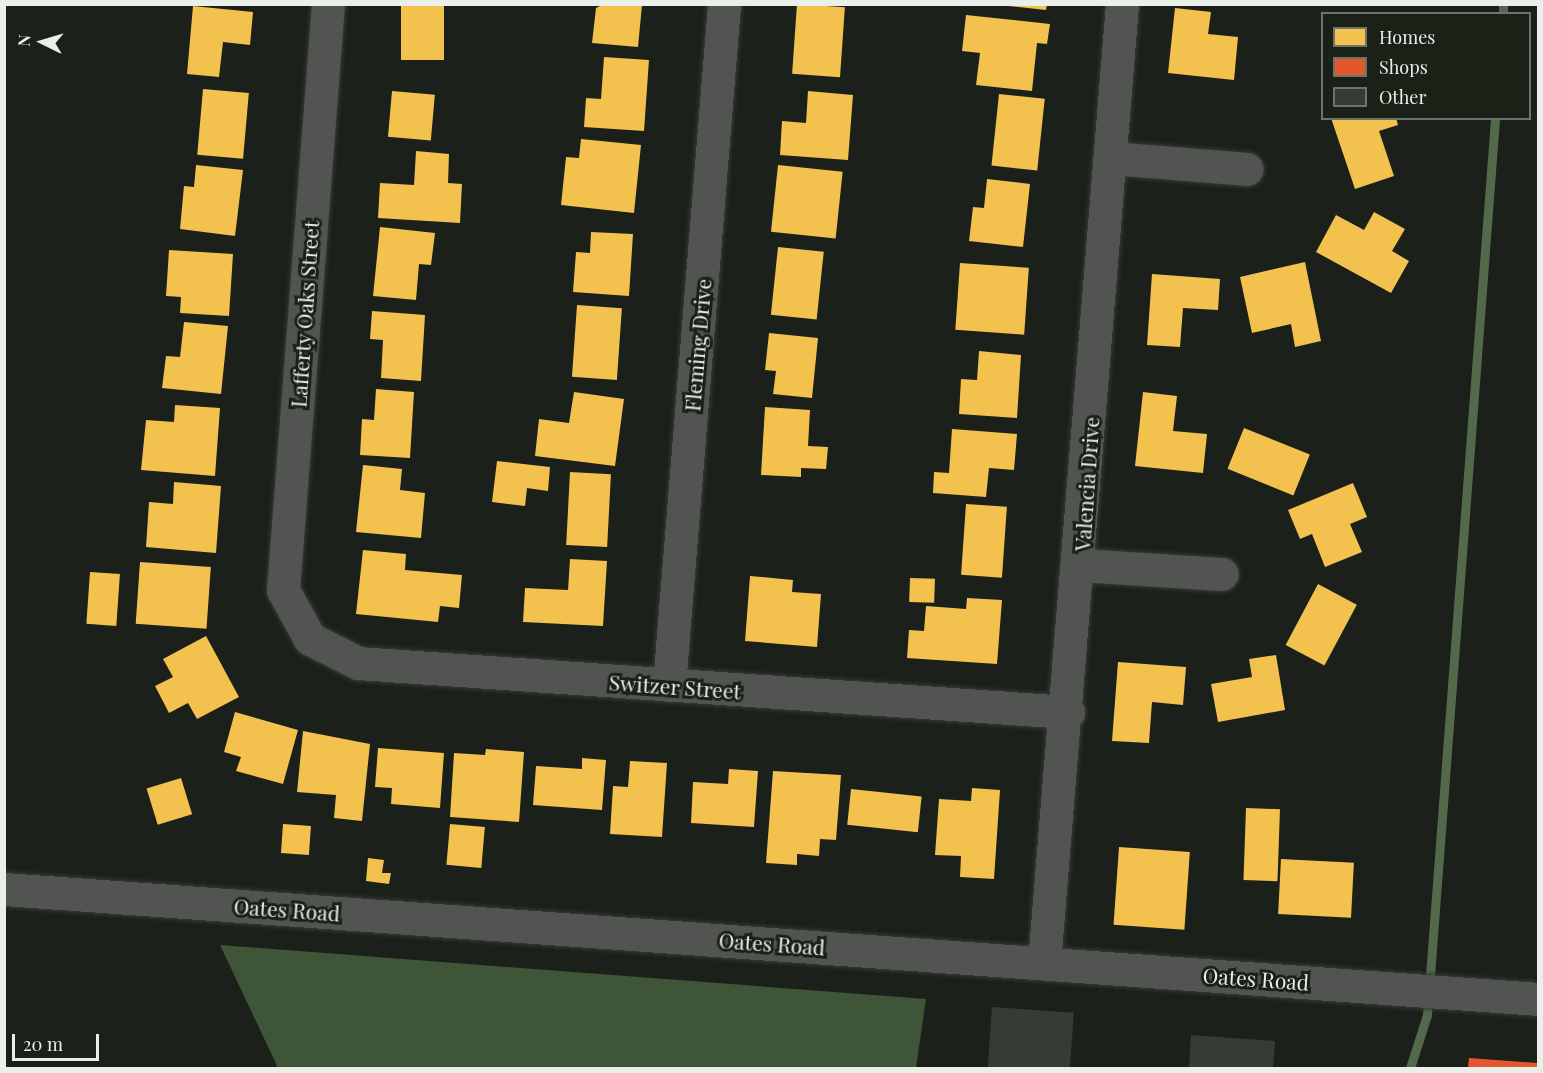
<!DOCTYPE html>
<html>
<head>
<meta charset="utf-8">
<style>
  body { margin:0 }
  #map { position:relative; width:1543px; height:1073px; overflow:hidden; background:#1b201a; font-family:"Playfair Display",serif }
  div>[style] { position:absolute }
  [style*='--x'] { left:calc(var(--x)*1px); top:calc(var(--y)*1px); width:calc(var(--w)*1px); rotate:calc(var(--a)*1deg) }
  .forest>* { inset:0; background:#3e5538 }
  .homes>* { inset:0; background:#f2c14e; transform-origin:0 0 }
  .shops>* { inset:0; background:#e4572e }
  .stream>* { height:9px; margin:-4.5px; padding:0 4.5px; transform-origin:4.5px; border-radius:4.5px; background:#526a4b }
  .building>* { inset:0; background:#363c34; transform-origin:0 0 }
  .roads { filter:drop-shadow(0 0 2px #373b36) drop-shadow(0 0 2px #373b36) }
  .minor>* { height:33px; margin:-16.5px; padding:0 16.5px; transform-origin:16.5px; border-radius:16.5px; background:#515450 }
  span { translate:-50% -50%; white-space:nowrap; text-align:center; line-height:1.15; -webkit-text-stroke:6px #1a2218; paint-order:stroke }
  .street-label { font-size:21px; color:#eaefe9 }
  .frame { position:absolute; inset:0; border:6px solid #eaefe9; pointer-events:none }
  .legend { position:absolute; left:1321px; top:12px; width:210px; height:108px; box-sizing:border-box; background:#1a2218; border:2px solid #6d746c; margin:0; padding:8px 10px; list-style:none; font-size:18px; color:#eaefe9 }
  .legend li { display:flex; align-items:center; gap:12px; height:30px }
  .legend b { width:30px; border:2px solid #6d746c }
  .north { position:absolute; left:12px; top:12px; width:60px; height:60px; -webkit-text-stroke:4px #1a2218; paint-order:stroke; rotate:275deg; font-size:16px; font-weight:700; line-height:24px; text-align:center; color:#eaefe9 }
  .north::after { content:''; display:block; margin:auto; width:21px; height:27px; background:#eaefe9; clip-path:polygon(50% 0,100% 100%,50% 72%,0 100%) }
  .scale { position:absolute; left:12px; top:1034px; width:87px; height:27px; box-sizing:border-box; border:3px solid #eaefe9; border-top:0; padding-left:8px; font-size:18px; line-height:21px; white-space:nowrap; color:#eaefe9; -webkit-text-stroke:4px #1a2218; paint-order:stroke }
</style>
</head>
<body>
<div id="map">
  <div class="forest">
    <i style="clip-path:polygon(220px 945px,926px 999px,916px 1068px,278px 1068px)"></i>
  </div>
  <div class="homes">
    <i style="left:797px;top:4px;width:48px;height:70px;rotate:4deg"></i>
    <i style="clip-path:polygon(989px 4px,1047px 4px,1046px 10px)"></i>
    <i style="left:401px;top:5px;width:43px;height:55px"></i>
    <i style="clip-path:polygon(602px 5px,642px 5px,638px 47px,592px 43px,596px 8px)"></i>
    <i style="clip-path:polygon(193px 6px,253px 12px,250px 45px,223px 42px,219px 77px,187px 74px)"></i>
    <i style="clip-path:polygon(1175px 8px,1211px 12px,1208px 34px,1238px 37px,1234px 80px,1168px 73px)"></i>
    <i style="clip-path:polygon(966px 15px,1050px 24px,1047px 44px,1037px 43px,1032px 91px,976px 85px,980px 53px,962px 51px)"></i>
    <i style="clip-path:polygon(604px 57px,649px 60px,644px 131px,584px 127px,586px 98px,601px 99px)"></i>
    <i style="left:203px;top:89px;width:46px;height:66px;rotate:5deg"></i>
    <i style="left:392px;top:91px;width:43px;height:46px;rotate:5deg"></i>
    <i style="clip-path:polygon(808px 91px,853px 95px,848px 160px,780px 155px,782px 121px,806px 123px)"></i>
    <i style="left:999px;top:94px;width:46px;height:72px;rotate:6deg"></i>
    <i style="clip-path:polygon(1331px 118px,1396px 118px,1398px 125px,1379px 131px,1394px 176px,1355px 189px)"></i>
    <i style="clip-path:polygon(581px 139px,641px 145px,634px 213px,561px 205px,566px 157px,579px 158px)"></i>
    <i style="clip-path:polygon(416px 151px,449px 154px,448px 183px,462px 184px,460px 223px,378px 218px,380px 183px,414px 185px)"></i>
    <i style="clip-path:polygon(196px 165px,243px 170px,235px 236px,180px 229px,184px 186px,194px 187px)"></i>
    <i style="left:778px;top:165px;width:65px;height:67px;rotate:6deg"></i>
    <i style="clip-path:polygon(987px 179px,1030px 184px,1023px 247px,969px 241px,973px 207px,984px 208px)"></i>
    <i style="clip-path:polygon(1374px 212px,1405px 229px,1392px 251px,1409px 261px,1391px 293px,1316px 252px,1336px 215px,1364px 230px)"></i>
    <i style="clip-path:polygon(380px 227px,435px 233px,431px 265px,419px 264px,416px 300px,373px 296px)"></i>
    <i style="clip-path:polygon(591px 232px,633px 234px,629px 296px,573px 292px,576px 252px,590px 253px)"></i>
    <i style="left:778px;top:247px;width:46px;height:68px;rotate:6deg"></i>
    <i style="clip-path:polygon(169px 250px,233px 254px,229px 316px,180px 313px,181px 297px,166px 296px)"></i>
    <i style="clip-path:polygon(1305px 262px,1321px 341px,1295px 347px,1291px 324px,1252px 333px,1240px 277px)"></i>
    <i style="left:960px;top:263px;width:69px;height:67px;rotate:4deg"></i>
    <i style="clip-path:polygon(1152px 274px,1220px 279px,1218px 310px,1183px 308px,1180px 347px,1147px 345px)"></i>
    <i style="left:577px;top:305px;width:45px;height:72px;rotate:4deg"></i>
    <i style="clip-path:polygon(372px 311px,425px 315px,421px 381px,381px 378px,383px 340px,370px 339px)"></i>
    <i style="clip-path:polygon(184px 322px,228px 326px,221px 394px,162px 388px,166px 356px,180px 357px)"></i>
    <i style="clip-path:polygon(769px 333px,818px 338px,812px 398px,773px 394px,776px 371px,765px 370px)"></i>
    <i style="clip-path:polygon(979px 351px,1021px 355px,1017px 418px,959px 414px,961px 379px,977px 380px)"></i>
    <i style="clip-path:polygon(376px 389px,414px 392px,410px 458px,360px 455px,362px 419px,374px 420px)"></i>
    <i style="clip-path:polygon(574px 392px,624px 399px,615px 466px,535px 456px,539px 419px,569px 423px)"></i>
    <i style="clip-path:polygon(1143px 392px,1177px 396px,1173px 431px,1207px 434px,1203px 473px,1135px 466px)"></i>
    <i style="clip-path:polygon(175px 405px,220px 408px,215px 476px,141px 470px,146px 420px,174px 422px)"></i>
    <i style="clip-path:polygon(765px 407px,810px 410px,808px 446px,828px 447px,826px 469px,801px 468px,801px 477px,761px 475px)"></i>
    <i style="left:1244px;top:428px;width:71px;height:44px;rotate:22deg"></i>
    <i style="clip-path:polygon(952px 429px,1017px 434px,1014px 470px,989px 468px,986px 497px,933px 493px,934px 472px,949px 473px)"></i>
    <i style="clip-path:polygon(497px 461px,550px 467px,548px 491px,527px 488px,525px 506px,492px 502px)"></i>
    <i style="clip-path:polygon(363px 465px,402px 469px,400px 490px,425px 493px,421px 538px,356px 532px)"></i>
    <i style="left:570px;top:472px;width:41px;height:73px;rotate:3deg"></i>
    <i style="clip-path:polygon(174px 482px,221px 486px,216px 553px,146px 547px,149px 502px,173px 504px)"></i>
    <i style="clip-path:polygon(1353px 483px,1367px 517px,1350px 524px,1362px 552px,1325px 567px,1312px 534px,1300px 539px,1288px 510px)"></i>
    <i style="left:966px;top:504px;width:41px;height:71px;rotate:4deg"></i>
    <i style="clip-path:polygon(363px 550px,406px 554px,405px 570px,462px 575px,459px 608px,440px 606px,438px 622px,356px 614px)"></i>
    <i style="clip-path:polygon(570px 559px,607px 561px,603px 626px,523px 622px,525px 588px,568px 590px)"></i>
    <i style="left:140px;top:562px;width:71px;height:62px;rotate:4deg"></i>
    <i style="left:90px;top:572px;width:30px;height:52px;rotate:4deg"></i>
    <i style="clip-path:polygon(750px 576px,793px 580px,792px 592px,821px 594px,817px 647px,745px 641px)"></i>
    <i style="left:910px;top:578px;width:25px;height:24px;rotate:2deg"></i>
    <i style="left:1318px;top:584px;width:44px;height:69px;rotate:28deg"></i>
    <i style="clip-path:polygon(967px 598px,1002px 600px,997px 664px,907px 658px,909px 630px,924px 631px,926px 606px,966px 609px)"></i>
    <i style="clip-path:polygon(206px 636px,239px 697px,197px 719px,188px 703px,169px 713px,155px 686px,173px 677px,163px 659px)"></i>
    <i style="clip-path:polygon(1276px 655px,1285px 710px,1218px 722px,1211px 684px,1252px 677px,1249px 659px)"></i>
    <i style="clip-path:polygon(1118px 662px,1186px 667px,1183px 705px,1152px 702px,1149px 743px,1112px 741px)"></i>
    <i style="clip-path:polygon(235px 712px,298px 730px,283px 784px,236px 771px,241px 757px,224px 752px)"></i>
    <i style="clip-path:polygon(303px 731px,370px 744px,362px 821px,334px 818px,336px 795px,297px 792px)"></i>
    <i style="clip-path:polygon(378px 748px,444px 753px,440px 808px,391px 804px,392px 788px,375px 787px)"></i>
    <i style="clip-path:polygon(486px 749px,524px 752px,519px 822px,450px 817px,454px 753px,485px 755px)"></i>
    <i style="clip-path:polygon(582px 758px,606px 760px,602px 810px,533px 805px,536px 766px,582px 769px)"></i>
    <i style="clip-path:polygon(630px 761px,667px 763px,662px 837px,610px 834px,613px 786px,628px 787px)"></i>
    <i style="clip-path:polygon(729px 769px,758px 771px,754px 827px,691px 823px,693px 782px,728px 784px)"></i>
    <i style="clip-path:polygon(773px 771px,841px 775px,836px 840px,820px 839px,819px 856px,797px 854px,797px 865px,766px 863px)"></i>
    <i style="left:181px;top:778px;width:38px;height:36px;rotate:73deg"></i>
    <i style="clip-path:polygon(972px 788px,1000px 790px,994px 879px,960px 877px,961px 856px,935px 855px,939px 799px,971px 801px)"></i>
    <i style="left:851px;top:789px;width:71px;height:36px;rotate:6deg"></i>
    <i style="left:1246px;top:808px;width:34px;height:72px;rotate:2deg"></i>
    <i style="left:283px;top:824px;width:28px;height:29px;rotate:4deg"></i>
    <i style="left:450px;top:824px;width:35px;height:41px;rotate:5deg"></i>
    <i style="left:1119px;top:847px;width:71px;height:78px;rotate:4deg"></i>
    <i style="clip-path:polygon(368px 858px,384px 860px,382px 873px,391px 873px,389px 884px,366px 881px)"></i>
    <i style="left:1281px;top:859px;width:73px;height:55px;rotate:3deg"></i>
  </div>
  <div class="shops">
    <i style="clip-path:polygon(1469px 1058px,1538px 1063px,1538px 1068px,1468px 1068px)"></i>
  </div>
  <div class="stream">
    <i style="--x:1503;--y:14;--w:10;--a:-90"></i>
    <i style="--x:1410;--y:1068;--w:56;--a:-72.2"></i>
    <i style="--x:1427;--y:1015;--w:900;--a:-85.66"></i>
  </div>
  <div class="building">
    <i style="left:992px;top:1007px;width:82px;height:61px;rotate:4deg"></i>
    <i style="clip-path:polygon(1191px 1035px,1275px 1041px,1273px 1068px,1189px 1068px)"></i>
  </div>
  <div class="roads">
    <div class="minor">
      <i style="--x:328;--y:4;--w:588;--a:94.39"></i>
      <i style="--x:283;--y:590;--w:56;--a:61.1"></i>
      <i style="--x:310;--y:639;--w:54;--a:26.6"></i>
      <i style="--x:358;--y:663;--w:712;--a:3.95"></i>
      <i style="--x:1110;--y:158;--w:137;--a:4.6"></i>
      <i style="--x:1080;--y:565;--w:142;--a:3.6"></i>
      <i style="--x:669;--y:685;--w:683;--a:-85.38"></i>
      <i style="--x:4;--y:889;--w:1538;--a:4.1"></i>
      <i style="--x:1044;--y:963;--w:962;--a:-85.35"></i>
    </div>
  </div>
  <div class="street-label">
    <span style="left:304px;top:314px;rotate:-86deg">Lafferty Oaks Street</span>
    <span style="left:697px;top:345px;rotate:-85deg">Fleming Drive</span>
    <span style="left:1086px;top:484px;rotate:-86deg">Valencia Drive</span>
    <span style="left:675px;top:686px;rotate:4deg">Switzer Street</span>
    <span style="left:287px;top:909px;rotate:4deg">Oates Road</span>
    <span style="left:772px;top:943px;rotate:4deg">Oates Road</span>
    <span style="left:1256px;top:978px;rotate:4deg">Oates Road</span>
  </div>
  <div class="frame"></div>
  <ul class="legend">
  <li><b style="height:16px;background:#f2c14e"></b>Homes</li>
  <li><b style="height:16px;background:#e4572e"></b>Shops</li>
  <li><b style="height:16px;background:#363c34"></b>Other</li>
  </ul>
  <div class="north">N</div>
  <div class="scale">20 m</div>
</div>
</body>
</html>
